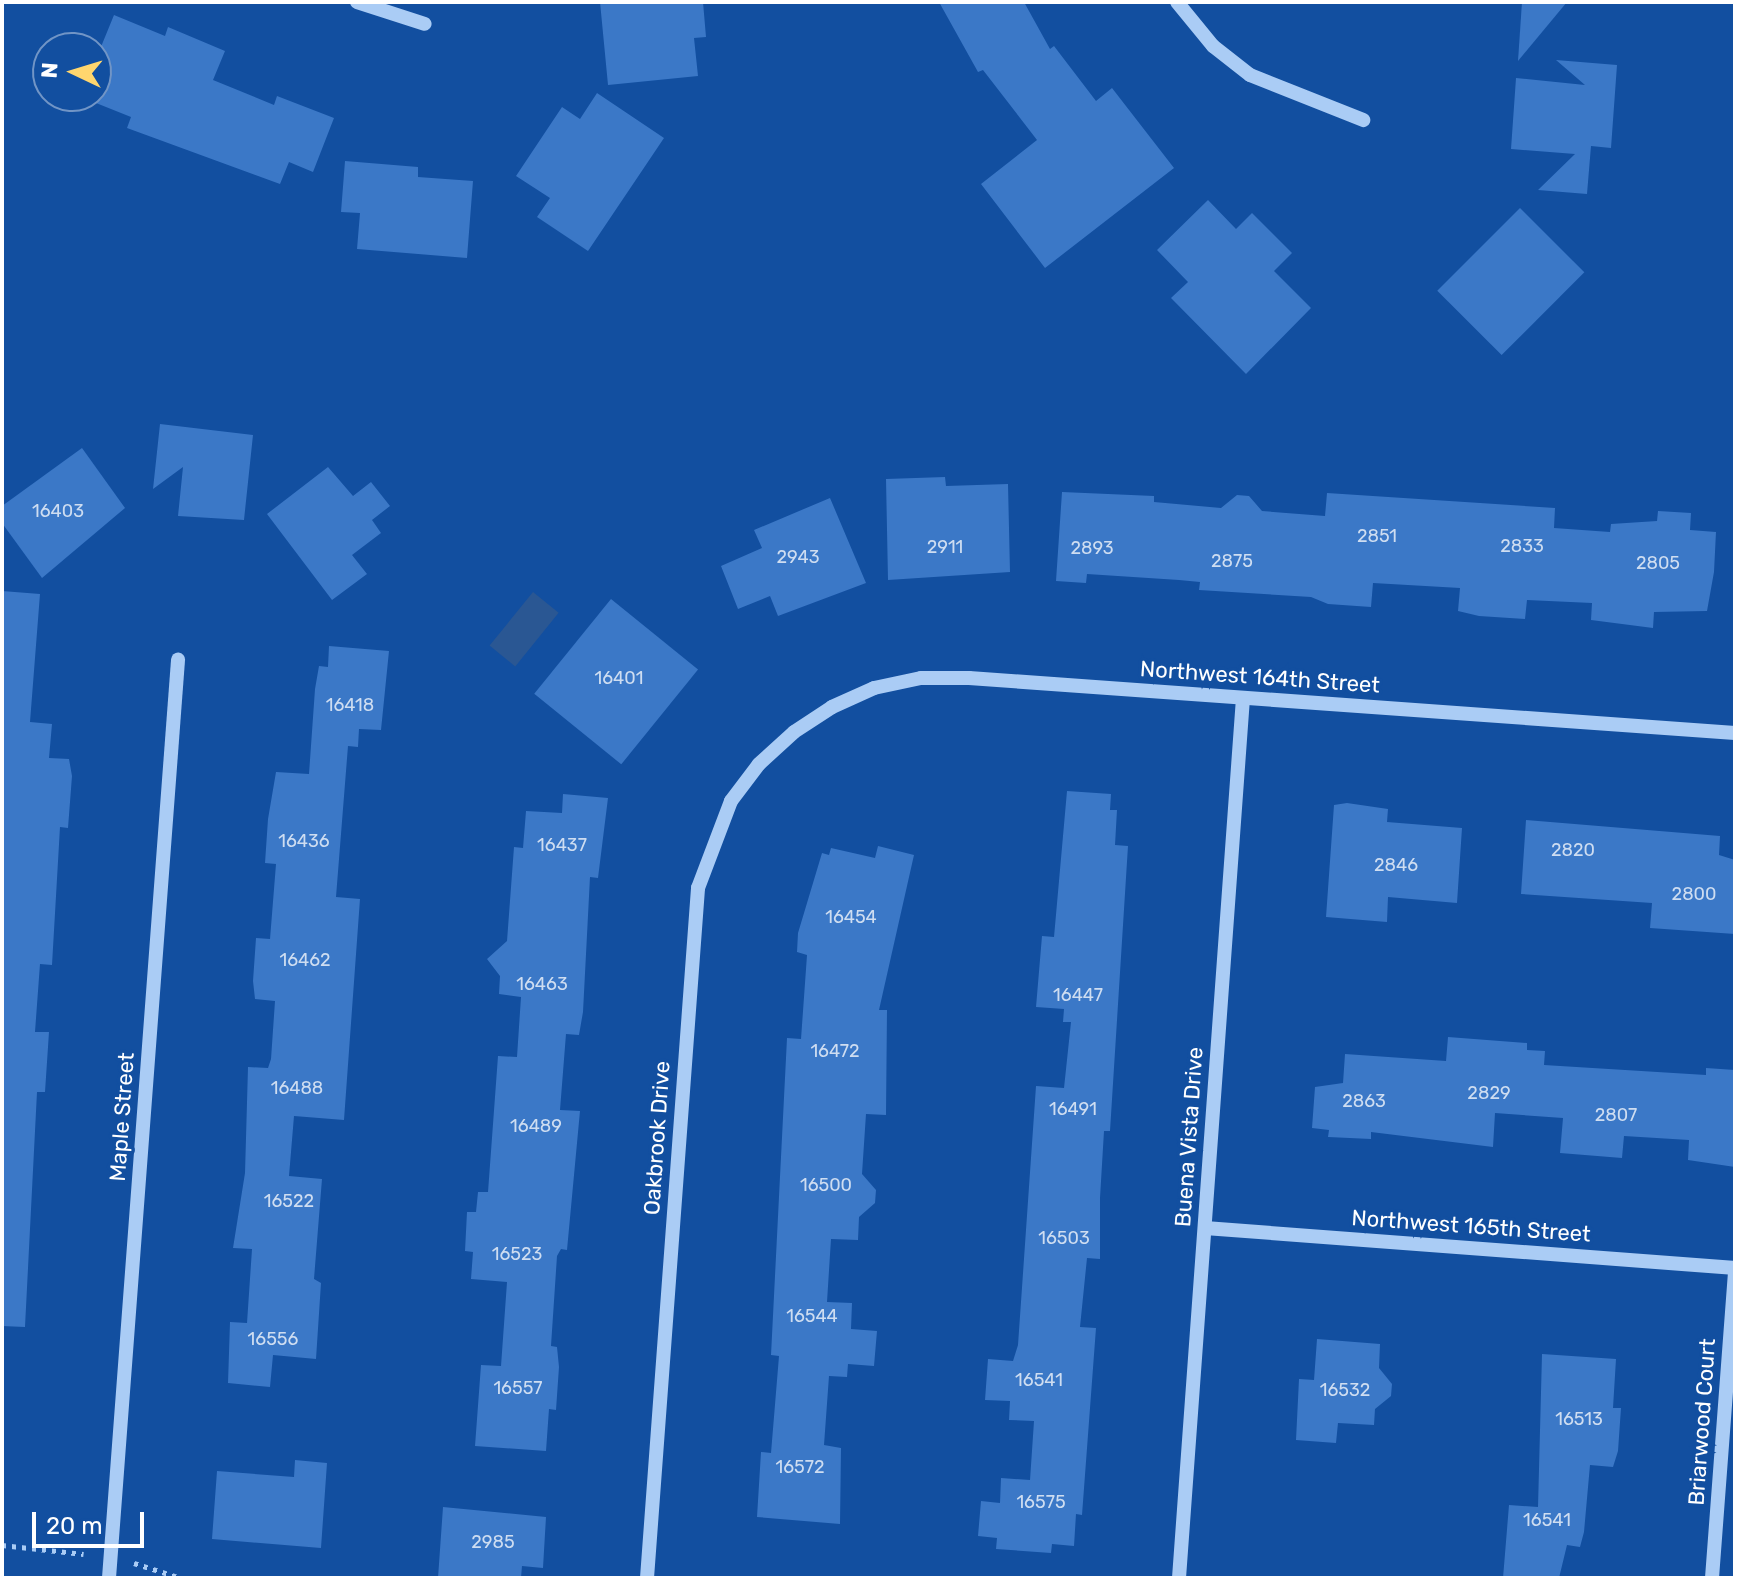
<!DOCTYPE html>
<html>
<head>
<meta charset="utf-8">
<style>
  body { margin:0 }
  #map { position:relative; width:1737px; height:1580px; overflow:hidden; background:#124fa0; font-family:Rubik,sans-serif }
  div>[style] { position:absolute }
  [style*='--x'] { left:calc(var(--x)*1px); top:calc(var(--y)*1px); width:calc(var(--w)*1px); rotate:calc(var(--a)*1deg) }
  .water>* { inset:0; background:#2a5793; transform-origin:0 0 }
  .building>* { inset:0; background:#3b78c7; transform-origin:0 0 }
  .path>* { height:5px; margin-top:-2.5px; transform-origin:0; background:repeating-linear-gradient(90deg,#aaccf5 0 4px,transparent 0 10px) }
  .minor>* { height:14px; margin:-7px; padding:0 7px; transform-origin:7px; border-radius:7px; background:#aaccf5 }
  span { translate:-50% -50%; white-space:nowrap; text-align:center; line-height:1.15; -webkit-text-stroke:7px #124fa0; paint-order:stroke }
  .number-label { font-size:18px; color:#ceddf1 }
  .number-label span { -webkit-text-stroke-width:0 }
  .street-label { font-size:22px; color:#fff }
  .frame { position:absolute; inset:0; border:4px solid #fff; pointer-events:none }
  .north { position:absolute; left:32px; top:32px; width:80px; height:80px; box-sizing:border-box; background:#124fa0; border:2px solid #7195c6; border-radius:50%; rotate:274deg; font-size:22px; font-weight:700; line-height:32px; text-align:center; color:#fff }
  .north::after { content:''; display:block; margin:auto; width:28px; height:36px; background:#ffd66e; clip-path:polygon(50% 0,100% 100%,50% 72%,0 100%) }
  .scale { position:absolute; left:32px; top:1512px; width:112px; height:36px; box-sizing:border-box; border:4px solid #fff; border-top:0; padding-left:10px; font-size:24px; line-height:28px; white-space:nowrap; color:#fff; -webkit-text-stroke:6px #124fa0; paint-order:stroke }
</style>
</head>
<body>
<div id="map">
  <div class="water">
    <i style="left:533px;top:592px;width:33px;height:69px;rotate:39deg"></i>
  </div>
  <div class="building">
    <i style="clip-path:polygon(600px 2px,703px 2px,706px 37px,694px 38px,698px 76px,608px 85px)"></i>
    <i style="clip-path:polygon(939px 2px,1024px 2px,1050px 49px,1054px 46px,1096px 101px,1112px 88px,1174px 168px,1045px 268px,981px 184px,1037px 140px,983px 70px,978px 72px)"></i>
    <i style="clip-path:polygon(1522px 2px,1567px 2px,1518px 61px)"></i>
    <i style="clip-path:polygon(114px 15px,165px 36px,168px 27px,225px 51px,213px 80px,274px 105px,277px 96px,334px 118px,313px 172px,289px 162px,280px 184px,127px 128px,131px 117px,96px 103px,96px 59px)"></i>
    <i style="clip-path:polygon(1556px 60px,1617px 65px,1611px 148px,1591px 146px,1587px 194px,1538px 190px,1575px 154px,1511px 149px,1516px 78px,1585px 85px)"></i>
    <i style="clip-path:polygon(597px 93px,664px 138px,588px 251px,537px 217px,550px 198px,516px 176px,562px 107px,580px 119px)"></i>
    <i style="clip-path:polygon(345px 161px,418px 167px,418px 177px,473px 181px,467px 258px,357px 249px,360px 213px,341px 212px)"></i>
    <i style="clip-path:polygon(1208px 200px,1236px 229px,1252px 213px,1292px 253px,1274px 271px,1311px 308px,1246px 374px,1171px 298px,1188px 282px,1157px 250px)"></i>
    <i style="left:1520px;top:208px;width:91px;height:117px;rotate:45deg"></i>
    <i style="clip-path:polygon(160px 424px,253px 435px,244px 520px,178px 516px,183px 467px,153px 489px)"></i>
    <i style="clip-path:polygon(82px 448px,125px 508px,42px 578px,2px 523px,2px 506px)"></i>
    <i style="clip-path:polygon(328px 467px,353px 496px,371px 482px,390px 506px,372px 520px,381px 533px,352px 555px,367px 574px,332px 600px,267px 514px)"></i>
    <i style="clip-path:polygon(945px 477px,946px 486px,1008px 484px,1010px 572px,888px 580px,886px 479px)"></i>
    <i style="clip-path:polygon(1062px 492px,1154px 496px,1154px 502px,1221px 508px,1237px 495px,1249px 496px,1262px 511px,1325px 516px,1327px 493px,1555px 508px,1554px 528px,1610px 532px,1611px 524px,1657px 521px,1658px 511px,1691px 513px,1690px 530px,1716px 532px,1714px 572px,1707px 611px,1654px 612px,1653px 628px,1591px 620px,1592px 603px,1527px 600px,1525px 619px,1479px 616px,1458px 611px,1460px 588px,1373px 583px,1371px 607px,1328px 604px,1311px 597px,1199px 590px,1200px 582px,1179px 580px,1087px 574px,1086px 583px,1056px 581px)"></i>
    <i style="clip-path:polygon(830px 498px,866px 583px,778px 616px,770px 596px,738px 609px,721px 566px,762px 548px,754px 530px)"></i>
    <i style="clip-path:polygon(2px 591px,40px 594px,30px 722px,52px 724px,49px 758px,69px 759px,72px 776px,68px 828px,60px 827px,52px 965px,40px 964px,35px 1032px,49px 1032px,45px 1092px,37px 1092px,25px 1327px,2px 1326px)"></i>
    <i style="left:611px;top:599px;width:112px;height:122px;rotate:39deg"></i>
    <i style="clip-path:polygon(329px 646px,389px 651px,381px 730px,359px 729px,358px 747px,348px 746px,336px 897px,360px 899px,344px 1120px,294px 1116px,289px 1176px,322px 1179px,314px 1279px,321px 1283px,316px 1359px,273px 1355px,270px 1387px,228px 1383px,230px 1322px,247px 1323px,252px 1249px,233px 1248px,245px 1173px,248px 1067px,268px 1068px,271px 1059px,275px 1001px,255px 999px,253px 981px,256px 938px,270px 939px,276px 864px,265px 863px,268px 819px,276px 772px,309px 774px,315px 689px,319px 666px,328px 667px)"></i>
    <i style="clip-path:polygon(1067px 791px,1111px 794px,1110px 810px,1117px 810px,1115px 845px,1128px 846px,1110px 1131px,1104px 1131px,1100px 1198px,1100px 1259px,1087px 1258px,1080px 1327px,1096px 1328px,1082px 1515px,1076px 1514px,1074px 1546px,1052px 1544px,1051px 1553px,996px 1549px,997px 1538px,978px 1536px,981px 1501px,1000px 1503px,1001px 1478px,1030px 1480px,1034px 1421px,1009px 1420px,1010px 1401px,985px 1400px,988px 1359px,1013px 1361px,1018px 1345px,1036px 1086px,1064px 1088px,1071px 1022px,1063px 1022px,1064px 1009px,1036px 1007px,1042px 936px,1054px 937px)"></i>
    <i style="clip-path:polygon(563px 794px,608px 798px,598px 878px,590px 877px,583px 1012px,579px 1035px,566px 1034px,560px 1110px,580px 1111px,567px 1250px,561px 1249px,557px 1256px,551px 1346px,557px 1347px,559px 1367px,556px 1410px,549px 1409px,546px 1451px,475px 1446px,481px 1365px,501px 1366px,507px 1282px,471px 1279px,473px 1252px,465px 1251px,467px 1212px,476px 1212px,478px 1192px,488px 1192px,498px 1056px,517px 1057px,521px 997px,499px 994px,500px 976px,487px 959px,507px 941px,514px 847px,523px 848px,526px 811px,562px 813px)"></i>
    <i style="clip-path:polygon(1347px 803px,1388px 809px,1387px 822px,1462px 828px,1457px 903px,1388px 897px,1387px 922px,1326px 917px,1334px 805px)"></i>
    <i style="clip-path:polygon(1526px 820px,1720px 836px,1719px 855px,1735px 860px,1735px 934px,1650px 928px,1652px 903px,1521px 894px)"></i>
    <i style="clip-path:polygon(878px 846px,914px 855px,879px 1010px,887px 1010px,886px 1115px,866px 1114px,862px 1174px,876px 1190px,875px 1203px,859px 1217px,858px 1240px,831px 1239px,827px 1302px,852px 1303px,851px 1329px,877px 1331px,874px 1366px,848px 1364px,847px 1377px,829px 1376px,824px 1445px,841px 1448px,840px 1524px,757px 1517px,761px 1452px,771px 1453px,779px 1356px,771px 1355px,787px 1038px,801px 1039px,807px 955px,797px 952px,798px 933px,822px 853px,829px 855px,831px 848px,875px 858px)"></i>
    <i style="clip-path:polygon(1448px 1037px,1527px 1043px,1527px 1050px,1545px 1051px,1544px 1065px,1706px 1075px,1706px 1068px,1735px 1070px,1735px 1167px,1688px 1160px,1689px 1140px,1624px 1136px,1622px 1158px,1560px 1153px,1563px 1118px,1495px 1113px,1493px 1147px,1371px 1132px,1371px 1139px,1328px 1137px,1329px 1130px,1312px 1128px,1315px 1087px,1343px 1083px,1345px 1054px,1446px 1061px)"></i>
    <i style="clip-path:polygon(1317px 1339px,1380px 1344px,1379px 1368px,1392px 1384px,1391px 1396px,1375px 1409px,1374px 1425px,1338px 1423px,1336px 1443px,1296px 1440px,1299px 1379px,1314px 1380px)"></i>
    <i style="clip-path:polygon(1542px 1354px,1616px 1359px,1613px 1408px,1621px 1408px,1618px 1451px,1613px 1467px,1590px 1465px,1584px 1532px,1580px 1547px,1567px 1545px,1559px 1578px,1503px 1578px,1509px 1505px,1538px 1507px)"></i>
    <i style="clip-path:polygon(295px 1460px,327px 1463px,321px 1548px,212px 1539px,217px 1471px,294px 1477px)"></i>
    <i style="clip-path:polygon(443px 1507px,546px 1517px,543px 1568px,522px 1566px,521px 1578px,438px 1578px)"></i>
  </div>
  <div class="path">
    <i style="--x:2;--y:1545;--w:82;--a:6.3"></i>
    <i style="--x:134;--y:1563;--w:49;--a:17.7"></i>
  </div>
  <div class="minor">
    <i style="--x:357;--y:2;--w:71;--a:17.9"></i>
    <i style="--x:1177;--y:2;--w:57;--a:50.7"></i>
    <i style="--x:1213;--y:46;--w:47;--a:38.1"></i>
    <i style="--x:1250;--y:75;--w:122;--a:21.7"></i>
    <i style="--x:1205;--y:1228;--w:532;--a:4.32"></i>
    <i style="--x:109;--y:1578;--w:921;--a:-85.7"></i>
    <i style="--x:647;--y:1578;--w:692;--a:-85.77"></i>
    <i style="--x:698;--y:888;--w:93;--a:-69.2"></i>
    <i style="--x:731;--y:801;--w:46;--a:-52.9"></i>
    <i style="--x:759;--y:764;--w:47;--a:-42.4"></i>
    <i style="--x:794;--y:732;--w:45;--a:-33.3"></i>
    <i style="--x:832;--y:707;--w:46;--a:-24.3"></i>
    <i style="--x:874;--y:688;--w:48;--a:-12"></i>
    <i style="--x:921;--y:678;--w:48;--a:0"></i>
    <i style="--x:969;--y:678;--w:768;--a:4.11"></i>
    <i style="--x:1179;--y:1578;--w:882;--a:-85.84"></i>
    <i style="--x:1712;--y:1578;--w:310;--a:-85.7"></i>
  </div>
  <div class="number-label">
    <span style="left:58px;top:511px">16403</span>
    <span style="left:1377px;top:536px">2851</span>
    <span style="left:1522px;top:546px">2833</span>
    <span style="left:945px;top:547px">2911</span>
    <span style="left:1092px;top:548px">2893</span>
    <span style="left:798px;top:557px">2943</span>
    <span style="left:1232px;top:561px">2875</span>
    <span style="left:1658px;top:563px">2805</span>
    <span style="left:619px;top:678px">16401</span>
    <span style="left:350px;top:705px">16418</span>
    <span style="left:304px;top:841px">16436</span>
    <span style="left:562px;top:845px">16437</span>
    <span style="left:1573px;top:850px">2820</span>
    <span style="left:1396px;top:865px">2846</span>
    <span style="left:1694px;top:894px">2800</span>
    <span style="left:851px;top:917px">16454</span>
    <span style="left:305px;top:960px">16462</span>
    <span style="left:542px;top:984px">16463</span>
    <span style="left:1078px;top:995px">16447</span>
    <span style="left:835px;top:1051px">16472</span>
    <span style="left:297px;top:1088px">16488</span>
    <span style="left:1489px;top:1093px">2829</span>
    <span style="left:1364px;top:1101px">2863</span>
    <span style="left:1073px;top:1109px">16491</span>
    <span style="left:1616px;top:1115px">2807</span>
    <span style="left:536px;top:1126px">16489</span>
    <span style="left:826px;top:1185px">16500</span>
    <span style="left:289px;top:1201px">16522</span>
    <span style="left:1064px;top:1238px">16503</span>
    <span style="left:517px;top:1254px">16523</span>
    <span style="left:812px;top:1316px">16544</span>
    <span style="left:273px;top:1339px">16556</span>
    <span style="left:1039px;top:1380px">16541</span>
    <span style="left:518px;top:1388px">16557</span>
    <span style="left:1345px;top:1390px">16532</span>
    <span style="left:1579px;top:1419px">16513</span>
    <span style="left:800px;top:1467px">16572</span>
    <span style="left:1041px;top:1502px">16575</span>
    <span style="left:1547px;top:1520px">16541</span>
    <span style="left:493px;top:1542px">2985</span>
  </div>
  <div class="street-label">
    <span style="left:1260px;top:677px;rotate:4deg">Northwest 164th Street</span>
    <span style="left:122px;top:1117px;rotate:-86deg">Maple Street</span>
    <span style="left:1189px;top:1137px;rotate:-86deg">Buena Vista Drive</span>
    <span style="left:657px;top:1138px;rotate:-86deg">Oakbrook Drive</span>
    <span style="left:1471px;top:1226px;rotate:4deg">Northwest 165th Street</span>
    <span style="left:1702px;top:1422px;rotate:-86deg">Briarwood Court</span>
  </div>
  <div class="frame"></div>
  <div class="north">N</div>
  <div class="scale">20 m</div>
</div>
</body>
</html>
